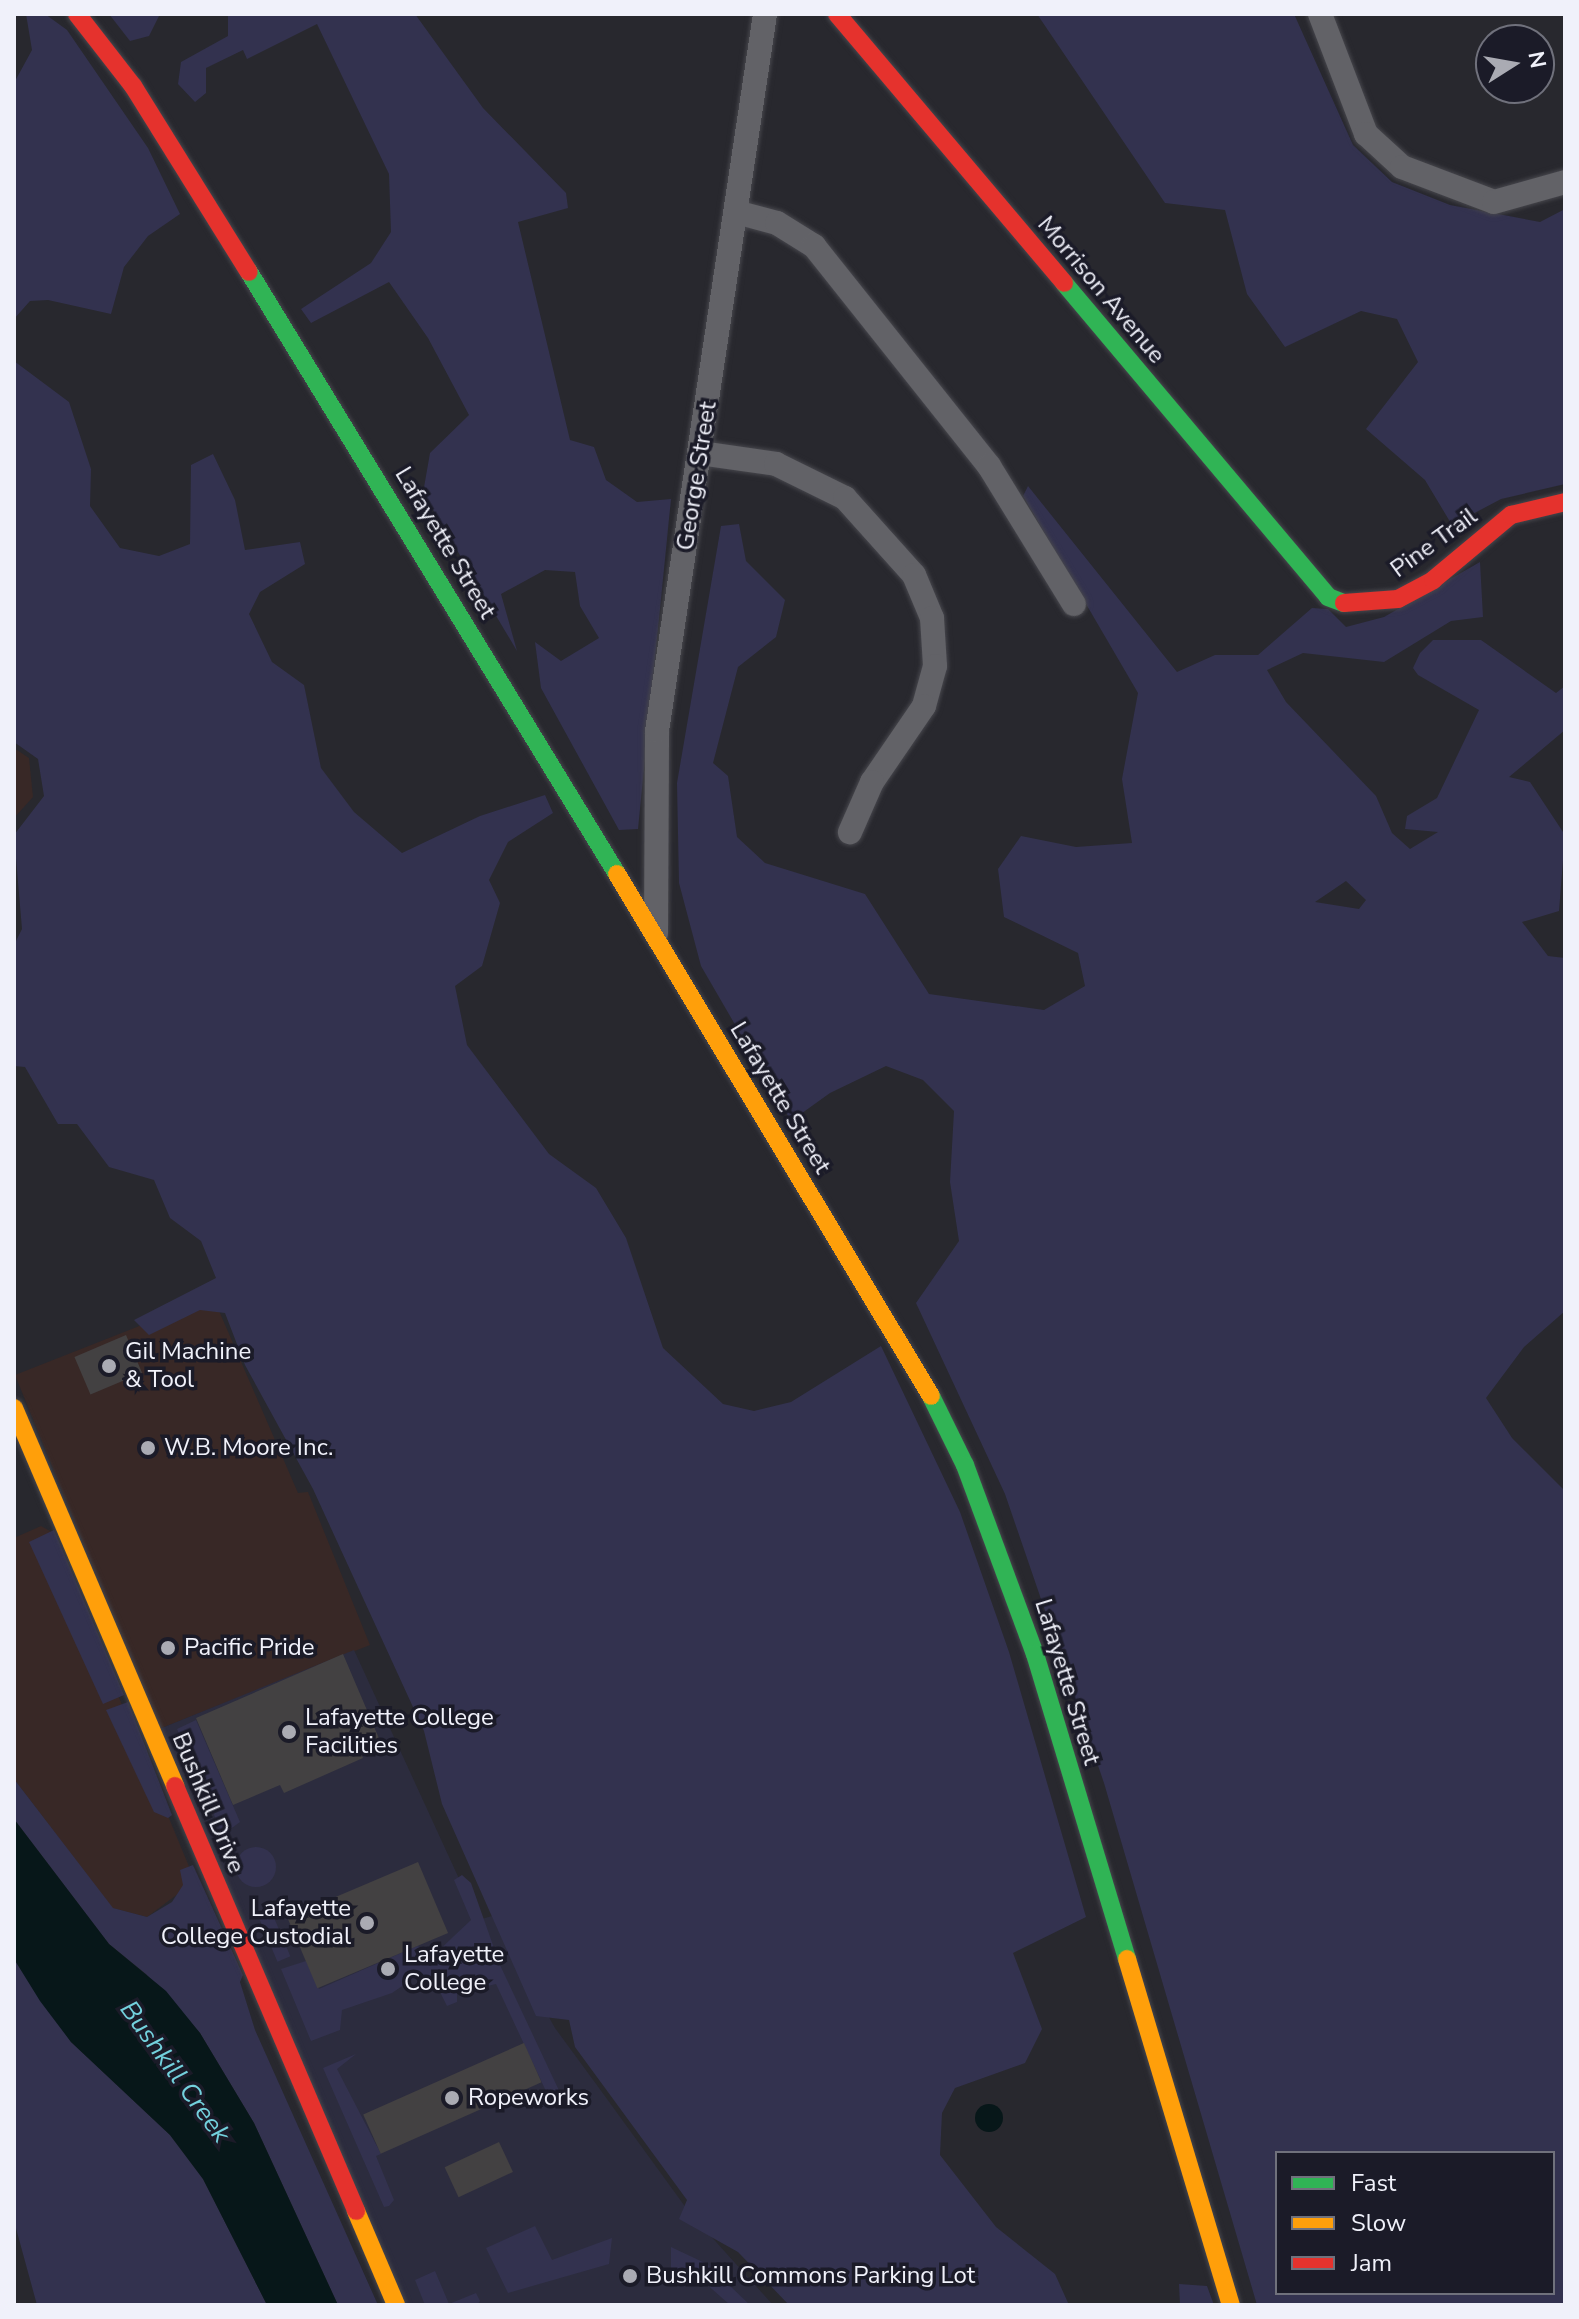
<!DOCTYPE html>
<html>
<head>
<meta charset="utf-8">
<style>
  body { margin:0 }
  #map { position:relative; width:1579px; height:2319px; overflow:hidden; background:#28282e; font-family:"Nunito Sans",sans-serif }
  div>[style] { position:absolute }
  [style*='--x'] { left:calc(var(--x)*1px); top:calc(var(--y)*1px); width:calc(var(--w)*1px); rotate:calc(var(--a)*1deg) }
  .industrial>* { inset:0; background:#382826 }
  .built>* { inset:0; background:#2c2c3e }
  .green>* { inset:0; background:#33324f; transform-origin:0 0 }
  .round { border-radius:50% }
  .water>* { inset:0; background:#071719 }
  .building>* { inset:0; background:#434142; transform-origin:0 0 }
  .roads { filter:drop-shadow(0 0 2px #46464c) drop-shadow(0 0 2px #46464c) }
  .street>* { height:24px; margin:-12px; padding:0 12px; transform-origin:12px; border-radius:12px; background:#626267 }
  .fast>* { height:18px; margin:-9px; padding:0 9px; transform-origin:9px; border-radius:9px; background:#30b455 }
  .slow>* { height:18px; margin:-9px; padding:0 9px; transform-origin:9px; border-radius:9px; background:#ff9f0a }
  .jam>* { height:18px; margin:-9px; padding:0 9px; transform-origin:9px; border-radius:9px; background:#e5322d }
  .dots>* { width:22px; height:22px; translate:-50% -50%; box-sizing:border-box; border:4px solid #1b1b28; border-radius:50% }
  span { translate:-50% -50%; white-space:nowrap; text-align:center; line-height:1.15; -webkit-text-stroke:7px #1b1b28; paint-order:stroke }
  .street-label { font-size:24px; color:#f0f1fa }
  .poi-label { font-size:24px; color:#f0f1fa }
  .left { translate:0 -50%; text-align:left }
  .right { translate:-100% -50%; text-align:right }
  .water-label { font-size:26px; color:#73d1dd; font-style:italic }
  .frame { position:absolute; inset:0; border:16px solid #f0f1fa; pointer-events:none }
  .legend { position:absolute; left:1275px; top:2151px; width:280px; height:144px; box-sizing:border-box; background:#1b1b28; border:2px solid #70717c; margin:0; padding:10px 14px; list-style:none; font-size:24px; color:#f0f1fa }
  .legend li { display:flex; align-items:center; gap:16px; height:40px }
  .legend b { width:40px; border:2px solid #70717c }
  .north { position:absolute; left:1475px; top:24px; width:80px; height:80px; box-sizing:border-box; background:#1b1b28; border:2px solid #70717c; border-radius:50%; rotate:79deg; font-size:22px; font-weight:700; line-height:32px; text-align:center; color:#f0f1fa }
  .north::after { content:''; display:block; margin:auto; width:28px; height:36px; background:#aaabb3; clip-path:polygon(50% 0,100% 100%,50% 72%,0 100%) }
</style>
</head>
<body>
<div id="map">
  <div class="industrial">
    <i style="clip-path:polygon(14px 748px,29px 758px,33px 797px,14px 818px)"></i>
    <i style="clip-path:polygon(213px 1297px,298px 1493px,308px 1492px,370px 1645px,159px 1729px,15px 1375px)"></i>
    <i style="clip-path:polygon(41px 1526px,50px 1531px,195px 1881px,147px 1917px,112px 1908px,14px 1779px,14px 1538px)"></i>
  </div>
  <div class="built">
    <i style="clip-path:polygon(354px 1650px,478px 1920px,492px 1916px,555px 2028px,599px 2088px,689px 2212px,773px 2305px,394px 2305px,152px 1732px)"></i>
  </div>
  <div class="green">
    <i style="clip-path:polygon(26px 14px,45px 14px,67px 30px,148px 148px,180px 214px,148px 236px,124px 267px,111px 314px,48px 300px,30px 301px,14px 319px,14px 83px,32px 50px)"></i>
    <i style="clip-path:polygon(109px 14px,160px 14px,149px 36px,130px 41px)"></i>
    <i style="clip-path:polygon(228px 14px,415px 14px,483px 108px,566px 193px,568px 208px,518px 222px,570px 440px,594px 447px,606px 480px,637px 502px,671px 499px,638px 829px,619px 830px,541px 688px,535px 642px,561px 661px,599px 638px,580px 606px,575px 572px,545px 570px,501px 594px,517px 651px,423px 493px,430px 453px,469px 415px,428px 338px,389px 282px,311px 323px,301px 309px,371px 263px,391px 232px,389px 174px,317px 24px,247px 59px,243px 50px,206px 68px,206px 93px,195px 102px,178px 84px,181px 62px,228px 36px)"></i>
    <i style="clip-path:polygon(1037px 14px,1294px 14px,1353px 145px,1392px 182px,1450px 205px,1540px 222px,1565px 209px,1565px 484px,1501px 499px,1452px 525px,1425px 480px,1366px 429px,1418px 362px,1397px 319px,1361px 311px,1285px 347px,1247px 294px,1225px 210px,1165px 203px)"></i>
    <i style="clip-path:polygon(14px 361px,69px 402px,91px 469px,90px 506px,120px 548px,159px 556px,190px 544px,191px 465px,213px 454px,235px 500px,245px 550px,300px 542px,305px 564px,260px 592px,249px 614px,272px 662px,304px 685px,321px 768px,354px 812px,402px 853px,480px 816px,545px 795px,553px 813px,508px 842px,489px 880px,500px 903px,482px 966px,455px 986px,467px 1045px,549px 1154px,596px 1188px,626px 1238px,663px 1348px,723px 1404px,754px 1411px,791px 1402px,881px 1346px,960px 1512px,1009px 1652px,1086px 1917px,1013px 1953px,1042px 2029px,1025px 2063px,955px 2088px,942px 2113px,940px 2155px,996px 2227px,1055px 2274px,1069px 2305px,789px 2305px,738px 2252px,679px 2219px,687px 2200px,575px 2047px,569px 2020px,536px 2016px,442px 1804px,424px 1731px,313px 1489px,245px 1365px,225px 1313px,200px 1310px,149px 1335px,134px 1320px,216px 1278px,201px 1241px,170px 1218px,154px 1180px,109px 1167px,77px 1124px,58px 1124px,25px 1067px,14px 1066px,14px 945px,22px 929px,14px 835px,44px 796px,38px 759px,14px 742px)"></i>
    <i style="clip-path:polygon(evenodd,1028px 486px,1177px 672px,1215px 655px,1258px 655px,1312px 608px,1328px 609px,1346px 627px,1384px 617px,1480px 562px,1483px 617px,1451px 621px,1384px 662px,1303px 653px,1267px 670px,1286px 702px,1376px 796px,1392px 833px,1410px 849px,1438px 832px,1405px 829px,1407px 816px,1437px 798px,1479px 710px,1418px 675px,1413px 668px,1420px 653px,1433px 640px,1481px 640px,1556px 693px,1565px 686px,1565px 730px,1509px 777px,1530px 782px,1565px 835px,1559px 911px,1522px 922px,1548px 956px,1565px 958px,1565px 1311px,1524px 1347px,1486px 1398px,1512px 1438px,1565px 1491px,1565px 2305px,1257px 2305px,1104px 1783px,1005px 1494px,916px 1303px,959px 1241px,950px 1182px,954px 1111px,923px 1080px,886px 1066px,830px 1093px,791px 1121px,701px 966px,679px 883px,677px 783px,721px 526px,739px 524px,746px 561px,785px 600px,776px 637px,738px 667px,713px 763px,728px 776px,737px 837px,765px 863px,865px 894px,929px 994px,1044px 1010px,1085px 986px,1078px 953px,1004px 917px,998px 869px,1021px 836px,1076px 847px,1132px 843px,1122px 779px,1138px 693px,1023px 496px,1028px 486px,1346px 881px,1366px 900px,1359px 909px,1315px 902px,1346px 881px,1028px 486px,1277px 2153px,1553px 2153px,1553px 2293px,1277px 2293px,1277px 2153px)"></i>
    <i style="clip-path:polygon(54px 1530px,124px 1695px,103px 1704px,29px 1542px)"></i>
    <i style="clip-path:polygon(128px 1702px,172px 1815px,168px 1818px,154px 1812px,106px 1710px)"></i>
    <i style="clip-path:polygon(196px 1720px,240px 1822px,229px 1830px,221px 1831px,177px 1729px)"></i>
    <i style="clip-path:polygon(14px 1779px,113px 1908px,147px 1917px,172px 1902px,183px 1885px,180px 1870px,193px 1865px,243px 1975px,240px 1982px,255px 2030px,378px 2305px,338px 2305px,254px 2123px,200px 2033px,146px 1974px,109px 1944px,14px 1819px)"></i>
    <i class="round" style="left:236px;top:1847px;width:40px;height:40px"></i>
    <i style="clip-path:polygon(462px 1875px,471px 1883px,500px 1965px,563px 2099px,551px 2102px,496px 1984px,457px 1993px,457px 2002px,447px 2006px,432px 1976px,414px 1978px,392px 1993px,342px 2010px,340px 2030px,311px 2041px,281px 1969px,306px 1961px,319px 1989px,417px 1946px,436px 1953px,471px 1920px,454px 1880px)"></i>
    <i style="left:272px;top:1913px;width:47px;height:14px;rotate:67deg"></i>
    <i style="clip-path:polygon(14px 1959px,71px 2042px,170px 2135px,203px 2179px,267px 2305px,37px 2305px,14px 2221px)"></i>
    <i style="clip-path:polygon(356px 2054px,337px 2069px,381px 2154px,376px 2156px,394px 2200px,389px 2206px,384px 2207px,323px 2068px)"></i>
    <i style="clip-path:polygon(535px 2226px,552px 2260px,612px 2238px,609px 2264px,508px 2293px,486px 2248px)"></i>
    <i style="clip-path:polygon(671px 2247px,707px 2264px,750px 2305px,730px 2305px,695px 2274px,671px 2270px)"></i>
    <i style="clip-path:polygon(435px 2271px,449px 2304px,476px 2293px,480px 2301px,477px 2305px,425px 2305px,415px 2280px)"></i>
    <i style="clip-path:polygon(1179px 2284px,1207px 2286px,1214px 2305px,1180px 2305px)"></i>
  </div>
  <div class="water">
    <i style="clip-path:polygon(14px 1819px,109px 1944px,166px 1991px,200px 2033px,254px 2123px,338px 2305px,267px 2305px,203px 2179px,170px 2135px,71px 2042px,40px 2001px,14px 1959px)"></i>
    <i class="round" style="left:975px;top:2104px;width:28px;height:28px"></i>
  </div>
  <div class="building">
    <i style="left:126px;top:1335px;width:41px;height:56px;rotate:67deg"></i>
    <i style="clip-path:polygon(343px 1654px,381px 1743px,360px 1752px,363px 1758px,284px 1793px,280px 1785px,233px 1805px,196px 1718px)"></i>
    <i style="left:418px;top:1862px;width:77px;height:142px;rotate:67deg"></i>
    <i style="left:524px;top:2043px;width:43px;height:176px;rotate:66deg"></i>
    <i style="left:499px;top:2142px;width:33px;height:60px;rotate:65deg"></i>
  </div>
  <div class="roads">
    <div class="street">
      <i style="--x:1320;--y:14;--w:129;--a:69"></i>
      <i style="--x:1366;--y:134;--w:49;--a:42.5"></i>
      <i style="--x:1402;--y:167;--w:98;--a:20.8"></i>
      <i style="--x:1494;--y:202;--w:74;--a:-15.7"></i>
      <i style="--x:736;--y:212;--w:42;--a:15"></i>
      <i style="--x:777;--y:223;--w:44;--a:31.9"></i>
      <i style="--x:814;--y:246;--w:281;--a:51.5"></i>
      <i style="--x:989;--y:466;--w:162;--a:58.4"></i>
      <i style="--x:700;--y:453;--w:77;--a:8.2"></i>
      <i style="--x:776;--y:464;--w:77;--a:26.2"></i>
      <i style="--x:845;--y:498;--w:103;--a:48.1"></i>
      <i style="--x:914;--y:575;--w:47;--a:67.3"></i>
      <i style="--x:932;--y:618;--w:48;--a:86.4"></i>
      <i style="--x:935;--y:666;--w:41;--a:105.4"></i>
      <i style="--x:924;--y:706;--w:92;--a:124.4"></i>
      <i style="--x:872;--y:782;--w:55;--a:113.7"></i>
      <i style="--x:656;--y:933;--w:202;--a:-89.7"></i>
      <i style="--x:657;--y:731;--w:725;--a:-81.43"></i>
    </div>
    <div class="fast">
      <i style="--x:249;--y:272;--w:706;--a:58.56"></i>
      <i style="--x:1064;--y:283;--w:410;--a:49.9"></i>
      <i style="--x:1328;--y:597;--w:17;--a:21"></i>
      <i style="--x:931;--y:1396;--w:77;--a:63.8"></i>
      <i style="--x:965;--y:1465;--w:202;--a:69.7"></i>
      <i style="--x:1035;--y:1654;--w:319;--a:73.2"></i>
    </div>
    <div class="slow">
      <i style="--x:617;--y:874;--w:609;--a:58.97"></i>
      <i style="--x:14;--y:1408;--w:411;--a:66.9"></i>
      <i style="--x:1127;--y:1959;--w:361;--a:73.3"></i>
      <i style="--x:356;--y:2211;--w:102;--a:66.9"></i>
    </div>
    <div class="jam">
      <i style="--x:77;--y:14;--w:91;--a:52.1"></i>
      <i style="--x:133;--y:86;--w:219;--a:58.1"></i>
      <i style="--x:837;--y:14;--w:352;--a:49.8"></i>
      <i style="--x:1344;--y:603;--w:54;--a:-4.2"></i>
      <i style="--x:1398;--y:599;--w:40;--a:-28"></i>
      <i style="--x:1433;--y:580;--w:102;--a:-39.8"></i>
      <i style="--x:1511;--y:515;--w:56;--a:-13.5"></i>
      <i style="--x:175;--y:1786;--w:462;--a:66.9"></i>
    </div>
  </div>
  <div class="dots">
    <i style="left:109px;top:1366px;background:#aaabb3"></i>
    <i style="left:148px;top:1448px;background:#aaabb3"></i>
    <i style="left:168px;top:1648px;background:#aaabb3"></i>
    <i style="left:289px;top:1732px;background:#aaabb3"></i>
    <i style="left:367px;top:1923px;background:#aaabb3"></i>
    <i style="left:388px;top:1969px;background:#aaabb3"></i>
    <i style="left:452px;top:2098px;background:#aaabb3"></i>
    <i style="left:630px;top:2276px;background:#aaabb3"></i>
  </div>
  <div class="street-label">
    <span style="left:1101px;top:290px;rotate:50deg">Morrison Avenue</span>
    <span style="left:697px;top:476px;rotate:-81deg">George Street</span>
    <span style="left:445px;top:543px;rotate:59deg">Lafayette Street</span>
    <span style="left:1434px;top:543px;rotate:-36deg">Pine Trail</span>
    <span style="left:780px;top:1098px;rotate:59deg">Lafayette Street</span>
    <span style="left:1067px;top:1682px;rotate:73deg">Lafayette Street</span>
    <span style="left:208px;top:1803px;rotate:67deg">Bushkill Drive</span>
  </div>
  <div class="poi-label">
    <span class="left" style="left:125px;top:1366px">Gil Machine<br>&amp; Tool</span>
    <span class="left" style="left:164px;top:1448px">W.B. Moore Inc.</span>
    <span class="left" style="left:184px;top:1648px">Pacific Pride</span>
    <span class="left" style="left:305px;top:1732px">Lafayette College<br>Facilities</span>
    <span class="right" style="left:351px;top:1923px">Lafayette<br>College Custodial</span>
    <span class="left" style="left:404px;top:1969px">Lafayette<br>College</span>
    <span class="left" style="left:468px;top:2098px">Ropeworks</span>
    <span class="left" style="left:646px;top:2276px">Bushkill Commons Parking Lot</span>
  </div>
  <div class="water-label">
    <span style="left:175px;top:2072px;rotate:54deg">Bushkill Creek</span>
  </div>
  <div class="frame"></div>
  <ul class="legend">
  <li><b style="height:10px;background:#30b455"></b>Fast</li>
  <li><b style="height:10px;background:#ff9f0a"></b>Slow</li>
  <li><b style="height:10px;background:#e5322d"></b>Jam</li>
  </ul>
  <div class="north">N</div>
</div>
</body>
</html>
